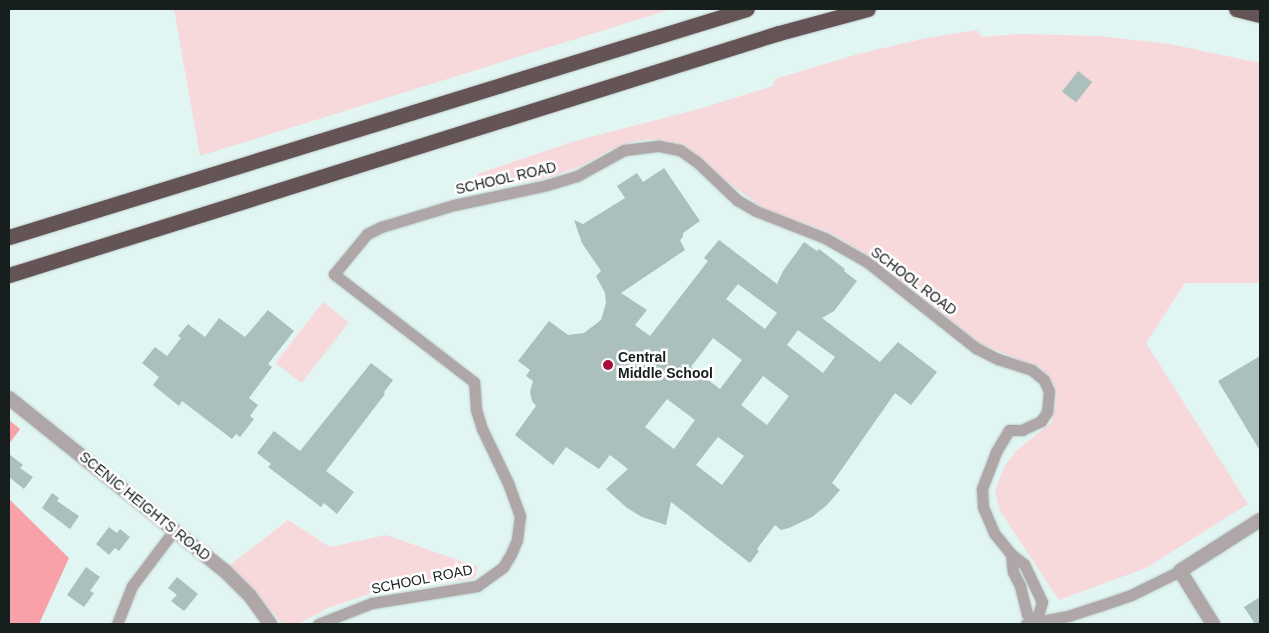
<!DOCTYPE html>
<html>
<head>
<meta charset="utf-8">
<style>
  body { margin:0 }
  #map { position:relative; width:1269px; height:633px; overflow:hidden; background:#e1f5f2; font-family:Arial,sans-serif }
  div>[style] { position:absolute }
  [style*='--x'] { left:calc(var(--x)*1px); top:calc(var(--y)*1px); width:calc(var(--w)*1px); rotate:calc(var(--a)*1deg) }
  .green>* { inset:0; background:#f8d9db; transform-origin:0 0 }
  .forest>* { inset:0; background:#f8a1a9 }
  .building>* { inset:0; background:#abbfbc; transform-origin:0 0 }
  .roads { filter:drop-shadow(0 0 1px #bdcecc) drop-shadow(0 0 1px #bdcecc) }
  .minor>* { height:11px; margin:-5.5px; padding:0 5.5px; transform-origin:5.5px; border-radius:5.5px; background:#afa6a7 }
  .tertiary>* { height:14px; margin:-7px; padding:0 7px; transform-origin:7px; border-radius:7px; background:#afa6a7 }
  .motorway>* { height:15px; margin:-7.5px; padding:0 7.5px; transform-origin:7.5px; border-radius:7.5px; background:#655455 }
  .dots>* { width:14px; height:14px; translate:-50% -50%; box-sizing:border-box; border:2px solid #fff; border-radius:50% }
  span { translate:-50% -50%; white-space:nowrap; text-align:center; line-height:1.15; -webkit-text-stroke:5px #fff; paint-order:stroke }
  .street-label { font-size:14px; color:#171e1e }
  .poi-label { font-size:14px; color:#171e1e; font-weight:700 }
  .left { translate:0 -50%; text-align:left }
  .frame { position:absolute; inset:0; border:10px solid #171e1e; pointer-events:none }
</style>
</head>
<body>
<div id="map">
  <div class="green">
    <i style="clip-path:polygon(174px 9px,672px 9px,200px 156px)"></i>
    <i style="clip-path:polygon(977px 30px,981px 37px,1020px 34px,1099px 36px,1170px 44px,1260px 63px,1260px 283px,1185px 283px,1146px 343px,1248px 504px,1146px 568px,1059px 600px,1000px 511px,995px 490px,1005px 466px,1016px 451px,1052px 422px,1057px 397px,1053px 381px,1040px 368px,981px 344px,868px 255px,829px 232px,766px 210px,722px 178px,696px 154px,678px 144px,651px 139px,631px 142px,612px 149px,581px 166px,551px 177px,481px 190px,477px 174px,575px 141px,699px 109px,773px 86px,775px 79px,858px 54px,922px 39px)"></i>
    <i style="left:323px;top:302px;width:33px;height:77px;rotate:38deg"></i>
    <i style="clip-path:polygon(288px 520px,330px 547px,386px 535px,478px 567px,475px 578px,375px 592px,328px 608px,298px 624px,283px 624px,230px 565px)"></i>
  </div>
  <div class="forest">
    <i style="clip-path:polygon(9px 420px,20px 429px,9px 444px)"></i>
    <i style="clip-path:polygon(9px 499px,69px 558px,39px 624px,9px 624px)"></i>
  </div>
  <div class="building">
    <i style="left:1078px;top:71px;width:18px;height:26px;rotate:38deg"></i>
    <i style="clip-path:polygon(evenodd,664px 168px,700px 221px,683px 233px,683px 237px,680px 240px,685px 250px,621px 293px,647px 310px,635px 325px,650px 336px,708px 261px,704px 258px,719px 240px,777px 284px,783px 271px,804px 242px,817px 251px,819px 249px,845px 269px,844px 271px,857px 281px,834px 311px,822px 318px,880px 362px,898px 342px,937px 372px,911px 405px,895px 393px,832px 483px,840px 490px,827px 505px,812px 517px,789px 528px,781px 530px,775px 525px,757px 549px,759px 551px,750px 563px,671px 502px,666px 525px,642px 517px,627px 508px,606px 489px,628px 469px,610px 455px,599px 469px,566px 447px,553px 465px,515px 435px,536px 406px,532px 401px,530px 392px,533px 381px,526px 376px,530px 370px,518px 361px,549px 321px,568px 335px,584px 333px,601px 320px,606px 303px,605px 293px,596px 276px,601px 271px,582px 243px,574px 220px,583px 224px,625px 198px,617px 186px,637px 173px,643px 182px,664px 168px,738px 284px,777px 313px,765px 329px,726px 299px,738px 284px,664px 168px,798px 330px,835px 357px,823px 373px,787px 345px,798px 330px,664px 168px,713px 338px,742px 360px,720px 389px,691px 367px,713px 338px,664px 168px,763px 376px,789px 396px,767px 425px,741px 405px,763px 376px,664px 168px,667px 399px,695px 420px,674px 449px,645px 427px,667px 399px,664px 168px,718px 437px,744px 456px,722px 485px,696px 465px,718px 437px)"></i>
    <i style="clip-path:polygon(268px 310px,294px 331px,268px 364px,272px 367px,249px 398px,258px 405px,250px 416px,254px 419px,240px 437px,236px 434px,232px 439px,182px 401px,179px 406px,153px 385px,159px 377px,142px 363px,155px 347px,167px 356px,181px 338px,178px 336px,188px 324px,205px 337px,219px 318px,245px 337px)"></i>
    <i style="clip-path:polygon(1260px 356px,1260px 451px,1218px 381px)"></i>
    <i style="clip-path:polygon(371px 363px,393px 380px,384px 392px,385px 394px,326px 471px,354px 492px,337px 514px,324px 503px,321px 507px,268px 467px,271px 464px,257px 453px,274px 431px,300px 451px)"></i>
    <i style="clip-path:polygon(9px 454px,23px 465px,20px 468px,33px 477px,24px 489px,9px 477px)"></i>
    <i style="clip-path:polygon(52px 493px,59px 498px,57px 501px,79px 516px,70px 529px,42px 508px)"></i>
    <i style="clip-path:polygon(109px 527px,117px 533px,120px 529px,130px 537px,119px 551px,115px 548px,109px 555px,96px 544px)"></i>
    <i style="clip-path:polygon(86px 567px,100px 577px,90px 591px,94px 593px,84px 607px,67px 595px)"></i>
    <i style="clip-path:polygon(177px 577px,198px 594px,184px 611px,171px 601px,177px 595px,168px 588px)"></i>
    <i style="clip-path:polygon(1260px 597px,1260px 624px,1255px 624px,1244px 607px)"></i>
  </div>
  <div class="roads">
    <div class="minor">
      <i style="--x:1011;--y:554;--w:18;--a:84"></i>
      <i style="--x:1013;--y:572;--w:16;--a:63"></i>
      <i style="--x:1020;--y:586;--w:29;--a:76"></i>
      <i style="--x:1027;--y:614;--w:12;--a:42"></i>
      <i style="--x:117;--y:624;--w:41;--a:-68.5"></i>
      <i style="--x:132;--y:586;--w:71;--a:-53"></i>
      <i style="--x:318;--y:624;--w:58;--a:-21.3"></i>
      <i style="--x:372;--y:603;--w:106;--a:-9.2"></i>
      <i style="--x:477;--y:586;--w:32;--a:-36"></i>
      <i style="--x:503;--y:567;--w:15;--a:-58"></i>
      <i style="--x:511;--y:554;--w:15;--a:-67"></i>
      <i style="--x:517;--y:540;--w:24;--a:-83"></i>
      <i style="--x:520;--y:516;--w:33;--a:-110"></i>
      <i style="--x:509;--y:485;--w:62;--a:-115.7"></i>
      <i style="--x:482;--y:429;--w:21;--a:-107"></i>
      <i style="--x:476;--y:409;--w:27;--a:-94"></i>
      <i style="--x:474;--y:382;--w:177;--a:-142.4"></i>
      <i style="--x:334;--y:274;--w:52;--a:-50.5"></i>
      <i style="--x:367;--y:234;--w:16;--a:-27"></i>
      <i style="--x:381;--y:227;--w:76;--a:-16.8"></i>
      <i style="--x:454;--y:205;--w:95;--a:-12.1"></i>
      <i style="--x:547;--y:185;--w:31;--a:-17"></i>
      <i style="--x:577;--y:176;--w:54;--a:-29"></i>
      <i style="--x:624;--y:150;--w:35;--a:-7"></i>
      <i style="--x:659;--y:146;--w:21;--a:11"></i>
      <i style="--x:680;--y:150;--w:19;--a:35"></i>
      <i style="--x:696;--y:161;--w:57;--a:43.6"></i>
      <i style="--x:737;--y:200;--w:22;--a:30"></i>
      <i style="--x:756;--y:211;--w:74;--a:21.4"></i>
      <i style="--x:825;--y:238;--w:48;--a:29.7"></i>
      <i style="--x:867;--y:262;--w:139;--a:38.3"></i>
      <i style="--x:976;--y:348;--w:25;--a:27"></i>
      <i style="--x:998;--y:359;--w:36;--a:18"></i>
      <i style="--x:1032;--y:370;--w:16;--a:40"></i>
      <i style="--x:1044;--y:380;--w:12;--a:66"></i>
      <i style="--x:1049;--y:391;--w:21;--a:95"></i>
      <i style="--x:1047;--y:412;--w:11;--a:124"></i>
      <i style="--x:1041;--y:421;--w:21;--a:155"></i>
      <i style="--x:1022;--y:430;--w:13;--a:180"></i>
      <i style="--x:1009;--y:430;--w:26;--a:121"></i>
      <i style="--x:996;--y:452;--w:40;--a:111"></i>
      <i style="--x:982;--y:489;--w:18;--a:87"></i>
      <i style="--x:983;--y:507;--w:28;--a:67"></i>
      <i style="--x:994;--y:533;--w:27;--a:51"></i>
      <i style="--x:1011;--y:554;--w:16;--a:38"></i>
      <i style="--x:1024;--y:564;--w:42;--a:64.7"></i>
      <i style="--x:1042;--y:602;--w:21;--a:107"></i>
      <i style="--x:1026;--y:624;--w:43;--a:-10.8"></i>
      <i style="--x:1068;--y:616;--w:33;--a:-18"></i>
      <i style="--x:1099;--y:606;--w:34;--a:-19"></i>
      <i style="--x:1131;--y:595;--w:55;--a:-26.1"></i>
    </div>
    <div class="tertiary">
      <i style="--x:9;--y:398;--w:275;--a:38.7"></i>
      <i style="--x:224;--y:570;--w:37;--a:45"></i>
      <i style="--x:250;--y:596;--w:34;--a:54"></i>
      <i style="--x:1213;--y:624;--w:62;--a:-121.9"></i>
      <i style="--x:1180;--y:571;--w:95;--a:-32.5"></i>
    </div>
    <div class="motorway">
      <i style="--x:1236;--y:9;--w:25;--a:14"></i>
      <i style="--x:9;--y:237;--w:772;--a:-17.17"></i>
      <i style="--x:9;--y:275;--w:807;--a:-17.45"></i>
      <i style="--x:779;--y:33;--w:92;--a:-15.1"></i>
    </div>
  </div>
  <div class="dots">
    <i style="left:608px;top:365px;background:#a8103b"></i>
  </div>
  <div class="street-label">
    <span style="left:506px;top:178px;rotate:-13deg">SCHOOL ROAD</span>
    <span style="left:914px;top:281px;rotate:37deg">SCHOOL ROAD</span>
    <span style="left:145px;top:506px;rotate:39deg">SCENIC HEIGHTS ROAD</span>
    <span style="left:422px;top:579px;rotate:-11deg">SCHOOL ROAD</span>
  </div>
  <div class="poi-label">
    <span class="left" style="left:618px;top:365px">Central<br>Middle School</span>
  </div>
  <div class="frame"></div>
</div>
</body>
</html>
